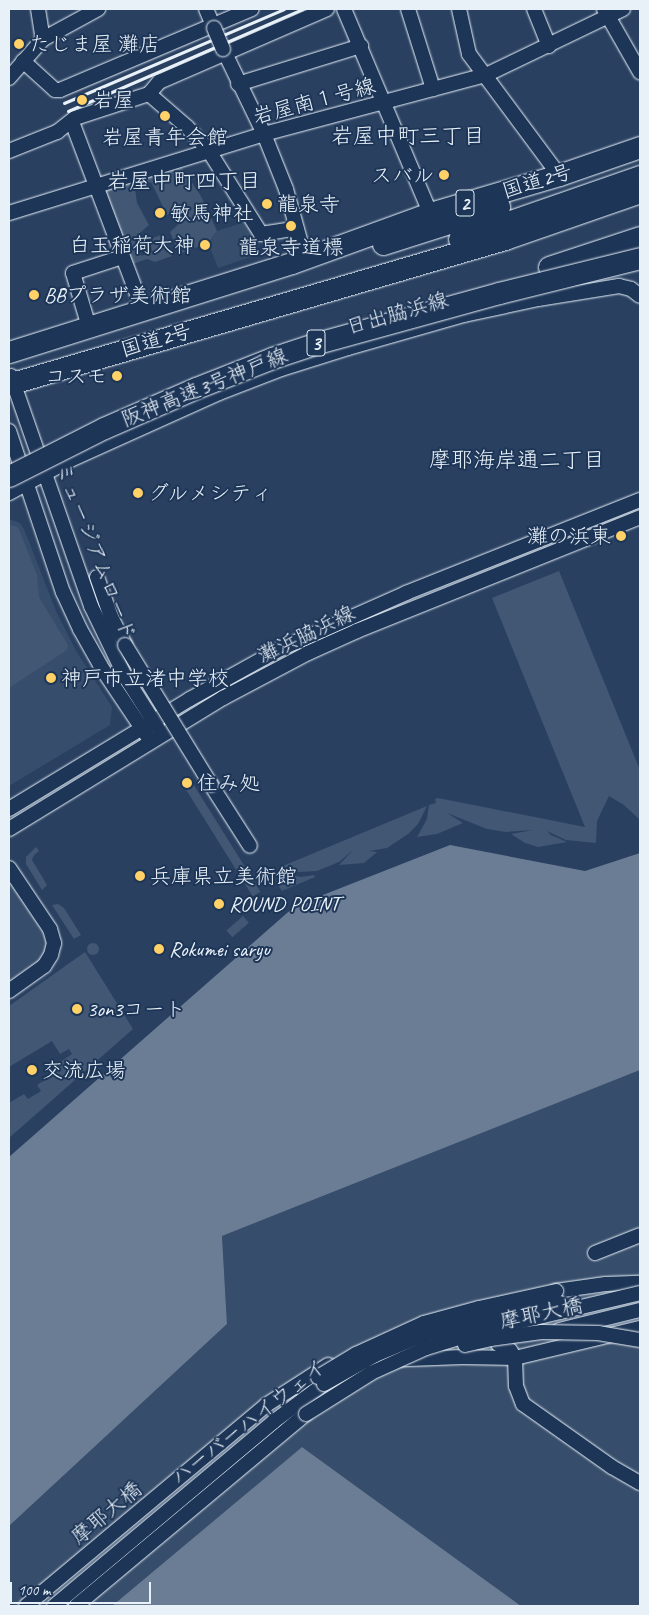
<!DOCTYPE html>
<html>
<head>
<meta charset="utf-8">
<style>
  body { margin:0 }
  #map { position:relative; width:649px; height:1615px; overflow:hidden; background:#294061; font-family:Caveat,"Klee One",sans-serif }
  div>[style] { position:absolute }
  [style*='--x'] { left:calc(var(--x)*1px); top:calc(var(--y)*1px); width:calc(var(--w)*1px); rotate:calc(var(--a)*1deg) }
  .built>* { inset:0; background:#364d6b }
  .green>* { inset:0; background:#415774; transform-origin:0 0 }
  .round { border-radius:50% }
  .water>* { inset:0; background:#6b7c95 }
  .roads { filter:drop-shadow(0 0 1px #e8f1f8) drop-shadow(0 0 1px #e8f1f8) }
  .minor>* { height:14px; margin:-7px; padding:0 7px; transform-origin:7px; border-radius:7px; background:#1d3557 }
  .highway>* { height:21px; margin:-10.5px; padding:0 10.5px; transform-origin:10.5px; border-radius:10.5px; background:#1d3557 }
  .rail>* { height:3px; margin:-1.5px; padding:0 1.5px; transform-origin:1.5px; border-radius:1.5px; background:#e8f1f8 }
  .bridges { filter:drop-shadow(0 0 1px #e8f1f8) drop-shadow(0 0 1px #e8f1f8) }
  .minor-bridge>* { height:14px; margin:-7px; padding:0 7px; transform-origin:7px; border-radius:7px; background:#1d3557 }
  .highway-bridge>* { height:21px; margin:-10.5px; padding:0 10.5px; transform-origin:10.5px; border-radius:10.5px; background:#1d3557 }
  .dots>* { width:14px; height:14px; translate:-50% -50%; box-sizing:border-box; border:2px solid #1d3557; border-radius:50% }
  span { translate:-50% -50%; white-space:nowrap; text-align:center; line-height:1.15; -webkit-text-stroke:4px #1d3557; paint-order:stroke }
  .shield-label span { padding:1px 4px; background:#1d3557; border:1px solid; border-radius:4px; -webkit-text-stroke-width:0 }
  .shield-label { font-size:20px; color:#e8f1f8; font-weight:700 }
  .poi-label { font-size:21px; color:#e8f1f8 }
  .left { translate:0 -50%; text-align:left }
  .right { translate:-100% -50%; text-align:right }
  .street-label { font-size:21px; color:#e8f1f8 }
  .neighbourhood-label { font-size:22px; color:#e8f1f8 }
  .frame { position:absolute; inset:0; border:10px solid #e8f1f8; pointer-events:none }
  .scale { position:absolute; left:10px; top:1582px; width:141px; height:22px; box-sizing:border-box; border:2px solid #e8f1f8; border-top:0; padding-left:6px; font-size:15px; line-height:18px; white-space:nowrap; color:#e8f1f8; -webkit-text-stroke:4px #1d3557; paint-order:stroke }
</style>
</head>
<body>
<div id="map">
  <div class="built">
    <i style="clip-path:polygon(248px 221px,258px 235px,255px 237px,260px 254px,218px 268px,208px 243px,217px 231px)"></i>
    <i style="clip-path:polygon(9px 519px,20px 523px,24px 529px,56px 611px,75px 649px,112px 707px,110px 725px,9px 786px)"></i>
    <i style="clip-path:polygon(9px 868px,50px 929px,51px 955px,9px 991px)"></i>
    <i style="clip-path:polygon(640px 1070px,640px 1606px,521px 1606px,302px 1447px,112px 1606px,16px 1606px,9px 1598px,9px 1526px,227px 1324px,222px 1236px)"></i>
  </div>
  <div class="green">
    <i style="clip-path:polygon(180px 165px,201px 196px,217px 231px,208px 243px,179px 254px,170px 232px,182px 221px,174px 212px,167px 215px,151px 182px,135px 189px,137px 203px,149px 225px,134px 238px,141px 256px,152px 252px,150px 239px,164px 234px,172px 256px,155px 262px,147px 259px,129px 265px,102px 188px)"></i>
    <i style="clip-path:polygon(9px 525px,18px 527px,37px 575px,39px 597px,68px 645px,67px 650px,9px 688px)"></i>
    <i style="clip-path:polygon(559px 571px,640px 770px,640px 820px,624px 805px,609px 796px,597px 821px,596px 843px,566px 840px,547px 831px,551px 835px,567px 842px,538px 847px,525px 843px,511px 834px,533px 830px,506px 832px,487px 829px,447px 813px,463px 823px,437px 834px,417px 837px,427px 819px,429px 805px,436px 803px,435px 799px,438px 798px,585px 827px,492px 598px)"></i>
    <i style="left:190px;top:779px;width:133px;height:9px;rotate:58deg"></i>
    <i style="clip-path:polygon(427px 806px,418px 824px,408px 834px,387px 848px,369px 851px,377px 852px,364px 863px,339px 865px,353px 850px,339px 862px,317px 871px,298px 872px,278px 868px)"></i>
    <i style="clip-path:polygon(36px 847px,39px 851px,34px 855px,32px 860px,47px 885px,42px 890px,26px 864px,26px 857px)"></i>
    <i style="clip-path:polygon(280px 873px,301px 877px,314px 875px,315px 877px,282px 891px,276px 882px,280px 877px)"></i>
    <i style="clip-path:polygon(58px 904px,64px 908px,81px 935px,74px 939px,52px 905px)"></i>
    <i style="left:243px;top:916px;width:9px;height:22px;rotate:49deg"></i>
    <i class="round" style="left:87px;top:943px;width:12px;height:12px"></i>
    <i style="clip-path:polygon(85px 952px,133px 1029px,9px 1138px,9px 1103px,24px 1094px,28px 1099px,41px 1091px,37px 1085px,56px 1073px,53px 1067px,72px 1054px,69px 1049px,60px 1054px,52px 1041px,9px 1067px,9px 1006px)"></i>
  </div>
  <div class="water">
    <i style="clip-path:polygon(450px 845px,585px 871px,640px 853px,640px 1070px,222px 1236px,227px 1324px,9px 1526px,9px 1157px,295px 906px)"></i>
    <i style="clip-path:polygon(302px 1447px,521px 1606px,112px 1606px)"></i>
  </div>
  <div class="roads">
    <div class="minor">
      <i style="--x:38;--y:9;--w:30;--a:81"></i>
      <i style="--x:206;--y:9;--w:21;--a:67"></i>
      <i style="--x:344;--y:9;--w:221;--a:67.1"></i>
      <i style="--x:408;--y:9;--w:84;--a:72.6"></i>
      <i style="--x:459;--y:9;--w:46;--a:77.5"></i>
      <i style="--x:469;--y:54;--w:151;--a:53.4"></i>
      <i style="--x:534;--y:9;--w:40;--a:68"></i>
      <i style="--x:604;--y:9;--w:73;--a:60.3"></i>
      <i style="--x:223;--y:49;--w:94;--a:64.2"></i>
      <i style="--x:264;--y:134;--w:59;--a:68.2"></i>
      <i style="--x:286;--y:189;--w:72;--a:74.6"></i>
      <i style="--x:23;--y:61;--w:43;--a:42.2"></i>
      <i style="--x:55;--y:90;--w:5;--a:0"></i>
      <i style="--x:60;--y:90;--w:208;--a:-22.9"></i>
      <i style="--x:9;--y:78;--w:52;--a:-48.9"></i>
      <i style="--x:43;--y:39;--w:63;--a:-28.6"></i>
      <i style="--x:238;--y:84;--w:129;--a:-17.2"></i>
      <i style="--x:149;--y:94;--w:50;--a:41"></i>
      <i style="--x:187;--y:127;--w:33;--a:47"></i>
      <i style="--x:209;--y:151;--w:98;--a:57.9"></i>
      <i style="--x:261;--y:234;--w:36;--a:-9"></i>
      <i style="--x:72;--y:122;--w:201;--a:69.3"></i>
      <i style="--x:9;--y:151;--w:52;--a:-21.6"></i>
      <i style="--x:57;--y:132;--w:23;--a:-38"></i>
      <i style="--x:75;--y:118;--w:78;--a:-18"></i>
      <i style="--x:149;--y:94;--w:16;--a:-50"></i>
      <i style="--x:159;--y:82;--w:183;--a:-23.5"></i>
      <i style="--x:9;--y:213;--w:267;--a:-17.2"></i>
      <i style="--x:264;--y:134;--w:230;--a:-14.9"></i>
      <i style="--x:486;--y:75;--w:152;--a:-25.7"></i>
      <i style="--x:89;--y:327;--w:56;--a:-106.5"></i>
      <i style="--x:73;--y:273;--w:52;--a:-18.1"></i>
      <i style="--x:11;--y:376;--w:244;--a:70.8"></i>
      <i style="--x:91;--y:606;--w:80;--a:64.1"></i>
      <i style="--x:126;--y:678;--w:59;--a:57.4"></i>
      <i style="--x:9;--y:431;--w:170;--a:71.5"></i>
      <i style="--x:63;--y:592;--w:41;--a:65.3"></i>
      <i style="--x:80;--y:629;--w:47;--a:60.7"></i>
      <i style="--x:103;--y:670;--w:79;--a:56.3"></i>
      <i style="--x:9;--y:493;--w:69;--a:-28.4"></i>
      <i style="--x:70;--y:460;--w:163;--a:-24.2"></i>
      <i style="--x:219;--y:393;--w:66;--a:-21.2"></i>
      <i style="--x:281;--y:369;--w:70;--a:-17.4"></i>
      <i style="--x:348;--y:348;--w:121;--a:-15.9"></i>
      <i style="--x:464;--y:315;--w:76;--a:-12.2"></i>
      <i style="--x:538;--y:299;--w:82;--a:-9.1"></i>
      <i style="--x:619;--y:286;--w:12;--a:14"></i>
      <i style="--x:631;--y:289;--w:11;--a:38"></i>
      <i style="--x:97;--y:577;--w:42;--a:70.7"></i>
      <i style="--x:111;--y:617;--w:31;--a:63"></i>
      <i style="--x:211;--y:785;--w:72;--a:57.4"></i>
      <i style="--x:9;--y:809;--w:212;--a:-31.3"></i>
      <i style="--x:190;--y:699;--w:105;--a:-29"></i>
      <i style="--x:282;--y:648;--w:136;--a:-23.9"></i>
      <i style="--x:406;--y:593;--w:252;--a:-21.7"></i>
      <i style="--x:9;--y:829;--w:251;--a:-31.5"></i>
      <i style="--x:223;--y:698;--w:96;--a:-27.9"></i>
      <i style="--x:308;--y:653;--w:54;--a:-24.2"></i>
      <i style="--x:357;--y:631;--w:305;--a:-21.9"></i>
      <i style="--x:9;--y:868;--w:73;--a:56.1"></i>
      <i style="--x:50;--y:929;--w:15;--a:74"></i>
      <i style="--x:54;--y:943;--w:12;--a:104"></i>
      <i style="--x:51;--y:955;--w:13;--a:122"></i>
      <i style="--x:44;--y:966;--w:43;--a:144.5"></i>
      <i style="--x:595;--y:1253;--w:48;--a:-21.8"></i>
      <i style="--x:556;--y:1291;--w:50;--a:-8"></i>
      <i style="--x:606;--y:1284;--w:34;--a:-2"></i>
      <i style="--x:559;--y:1330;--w:83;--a:-13.9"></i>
      <i style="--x:498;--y:1344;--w:13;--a:27"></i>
      <i style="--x:510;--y:1350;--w:9;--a:58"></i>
      <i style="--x:515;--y:1358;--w:28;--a:88"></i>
      <i style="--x:516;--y:1386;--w:19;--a:69"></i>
      <i style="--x:523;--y:1404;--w:109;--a:35.3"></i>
      <i style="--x:612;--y:1467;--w:32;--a:30"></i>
      <i style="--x:362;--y:1363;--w:19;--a:-9"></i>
      <i style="--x:381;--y:1360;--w:82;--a:-2.1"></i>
      <i style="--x:463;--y:1357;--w:52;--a:1.1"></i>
      <i style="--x:515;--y:1358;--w:129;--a:-13.5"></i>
      <i style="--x:26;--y:1606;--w:313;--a:-39.9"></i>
      <i style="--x:266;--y:1405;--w:74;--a:-32.8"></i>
      <i style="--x:54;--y:1606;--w:286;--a:-40"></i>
      <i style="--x:273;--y:1422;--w:64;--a:-36.7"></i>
      <i style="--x:76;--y:1606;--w:300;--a:-39.9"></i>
    </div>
    <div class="highway">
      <i style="--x:459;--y:239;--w:192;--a:-19.2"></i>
      <i style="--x:383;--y:244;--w:122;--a:-17.7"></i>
      <i style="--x:549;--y:267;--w:96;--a:-18.2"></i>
      <i style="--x:9;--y:352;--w:297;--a:-17.5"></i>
      <i style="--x:292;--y:263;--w:147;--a:-19.9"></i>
      <i style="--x:430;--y:213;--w:134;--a:-16.4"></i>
      <i style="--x:559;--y:175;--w:86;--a:-19.1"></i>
      <i style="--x:9;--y:384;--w:517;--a:-16.3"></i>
      <i style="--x:505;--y:239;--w:143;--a:-19.2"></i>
    </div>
  </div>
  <div class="rail">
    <i style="--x:64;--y:103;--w:239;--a:-23.1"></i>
    <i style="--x:68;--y:111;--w:256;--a:-23.5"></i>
  </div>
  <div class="bridges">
    <div class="minor-bridge">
      <i style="--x:214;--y:28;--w:23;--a:67"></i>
      <i style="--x:125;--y:645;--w:164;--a:58.4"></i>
      <i style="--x:465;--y:1345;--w:26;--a:-13"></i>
      <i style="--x:490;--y:1339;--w:52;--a:-7.7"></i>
      <i style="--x:542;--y:1332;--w:56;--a:1"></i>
      <i style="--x:598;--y:1333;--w:43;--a:9.5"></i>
      <i style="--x:318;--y:1377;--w:44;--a:-31.2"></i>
      <i style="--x:356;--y:1354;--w:75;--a:-24.5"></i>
      <i style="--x:424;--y:1323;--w:57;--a:-15.3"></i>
      <i style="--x:479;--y:1308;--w:79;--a:-12.4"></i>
      <i style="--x:324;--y:1384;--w:59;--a:-29.6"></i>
      <i style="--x:375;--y:1355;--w:54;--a:-22.8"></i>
      <i style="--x:425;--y:1334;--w:58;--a:-15.9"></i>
      <i style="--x:481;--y:1318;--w:80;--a:-10.8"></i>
      <i style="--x:306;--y:1414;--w:77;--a:-32.2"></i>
      <i style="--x:371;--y:1373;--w:60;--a:-24.4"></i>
      <i style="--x:426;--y:1348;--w:65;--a:-17"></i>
      <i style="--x:488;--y:1329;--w:156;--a:-13.3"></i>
    </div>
    <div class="highway-bridge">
      <i style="--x:9;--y:476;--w:106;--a:-26.8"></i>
      <i style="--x:104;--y:428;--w:100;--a:-23.5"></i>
      <i style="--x:196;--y:388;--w:82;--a:-21.5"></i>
      <i style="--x:272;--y:358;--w:47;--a:-18.4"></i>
      <i style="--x:317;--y:343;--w:189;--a:-15.4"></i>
      <i style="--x:499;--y:293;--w:145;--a:-13.9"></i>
    </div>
  </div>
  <div class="dots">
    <i style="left:19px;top:44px;background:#ffd166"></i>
    <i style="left:82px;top:100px;background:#ffd166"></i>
    <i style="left:165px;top:116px;background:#ffd166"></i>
    <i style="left:444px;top:175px;background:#ffd166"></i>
    <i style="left:267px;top:204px;background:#ffd166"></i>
    <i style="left:160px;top:213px;background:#ffd166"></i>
    <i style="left:291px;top:226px;background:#ffd166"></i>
    <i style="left:205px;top:245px;background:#ffd166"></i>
    <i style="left:34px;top:295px;background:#ffd166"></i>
    <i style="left:117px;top:376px;background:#ffd166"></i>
    <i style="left:138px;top:493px;background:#ffd166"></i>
    <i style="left:621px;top:536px;background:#ffd166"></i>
    <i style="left:51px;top:678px;background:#ffd166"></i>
    <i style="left:187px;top:783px;background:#ffd166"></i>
    <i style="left:140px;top:876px;background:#ffd166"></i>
    <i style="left:219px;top:904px;background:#ffd166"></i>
    <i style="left:159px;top:949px;background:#ffd166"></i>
    <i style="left:77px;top:1009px;background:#ffd166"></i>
    <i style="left:32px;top:1070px;background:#ffd166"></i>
  </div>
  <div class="shield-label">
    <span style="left:465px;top:203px">2</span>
    <span style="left:316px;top:343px">3</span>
  </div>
  <div class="poi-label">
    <span class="left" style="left:29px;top:44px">たじま屋 灘店</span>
    <span class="left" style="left:93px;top:100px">岩屋</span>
    <span style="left:165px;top:137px">岩屋青年会館</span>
    <span class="right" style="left:434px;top:175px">スバル</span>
    <span class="left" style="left:277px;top:204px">龍泉寺</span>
    <span class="left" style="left:170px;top:213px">敏馬神社</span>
    <span class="right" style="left:195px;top:245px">白玉稲荷大神</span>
    <span style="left:291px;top:247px">龍泉寺道標</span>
    <span class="left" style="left:44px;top:295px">BBプラザ美術館</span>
    <span class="right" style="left:107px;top:376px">コスモ</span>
    <span class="left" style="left:148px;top:493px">グルメシティ</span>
    <span class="right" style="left:611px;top:536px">灘の浜東</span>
    <span class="left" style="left:61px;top:678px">神戸市立渚中学校</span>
    <span class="left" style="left:197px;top:783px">住み処</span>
    <span class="left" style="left:150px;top:876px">兵庫県立美術館</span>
    <span class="left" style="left:229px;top:904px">ROUND POINT</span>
    <span class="left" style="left:169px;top:949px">Rokumei saryu</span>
    <span class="left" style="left:87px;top:1009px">3on3コート</span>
    <span class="left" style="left:42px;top:1070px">交流広場</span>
  </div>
  <div class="street-label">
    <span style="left:314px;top:101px;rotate:-15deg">岩屋南１号線</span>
    <span style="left:537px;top:181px;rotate:-17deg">国道2号</span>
    <span style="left:397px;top:313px;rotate:-16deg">日出脇浜線</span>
    <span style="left:156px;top:340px;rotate:-16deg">国道2号</span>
    <span style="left:204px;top:387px;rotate:-22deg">阪神高速3号神戸線</span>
    <span style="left:96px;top:551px;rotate:69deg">ミュージアムロード</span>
    <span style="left:306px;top:634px;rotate:-26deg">灘浜脇浜線</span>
    <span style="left:541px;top:1313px;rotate:-12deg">摩耶大橋</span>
    <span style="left:248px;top:1422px;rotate:-38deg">ハーバーハイウェイ</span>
    <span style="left:106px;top:1513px;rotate:-40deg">摩耶大橋</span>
  </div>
  <div class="neighbourhood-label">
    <span style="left:408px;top:137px">岩屋中町三丁目</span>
    <span style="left:184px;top:182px">岩屋中町四丁目</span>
    <span style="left:517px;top:461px">摩耶海岸通二丁目</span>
  </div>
  <div class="frame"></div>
  <div class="scale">100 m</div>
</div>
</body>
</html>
